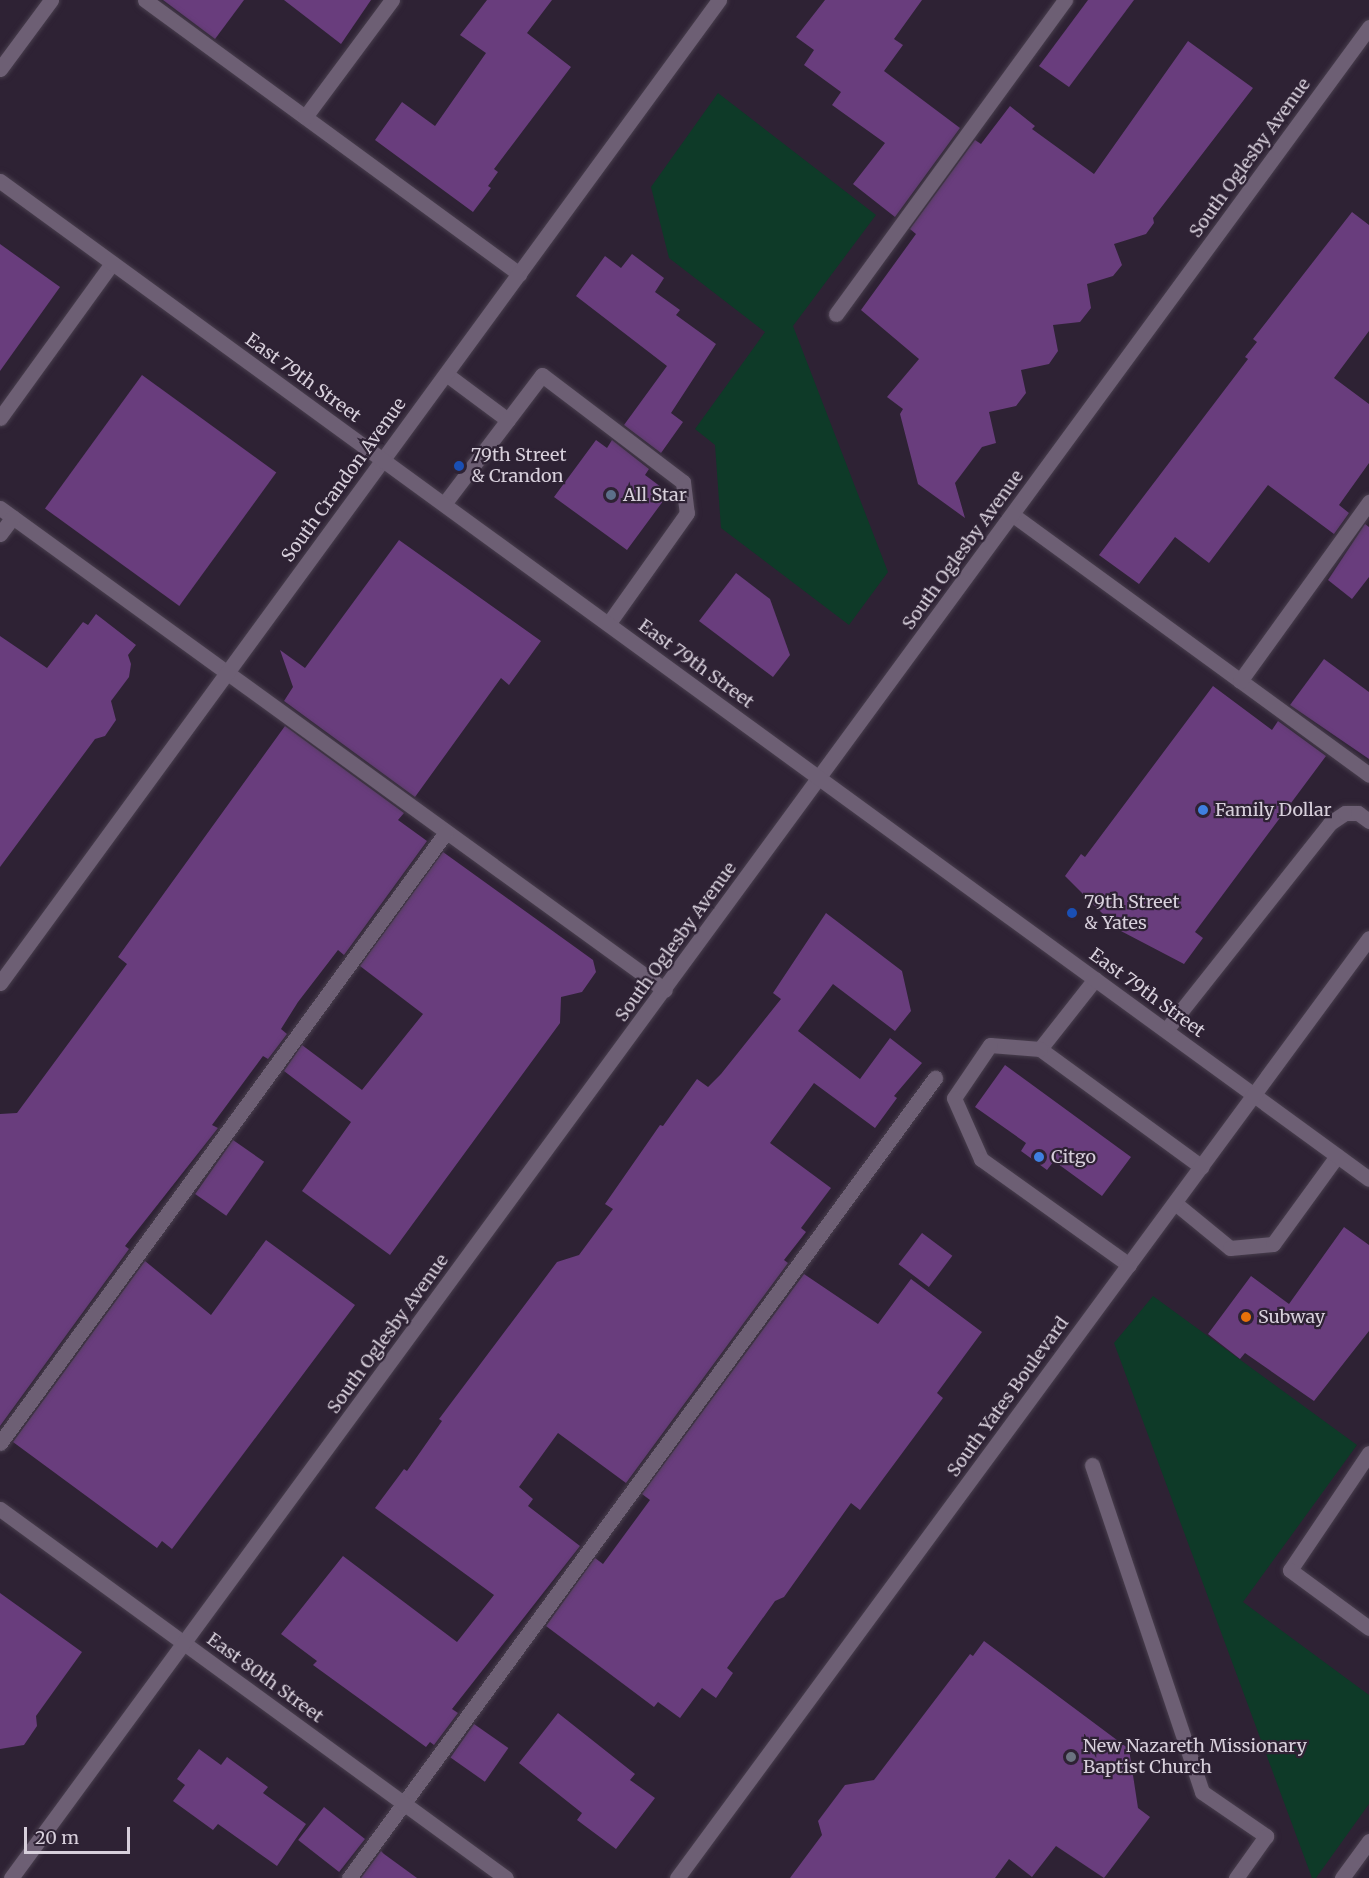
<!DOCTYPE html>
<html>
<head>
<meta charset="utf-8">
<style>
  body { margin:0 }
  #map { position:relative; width:1369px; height:1878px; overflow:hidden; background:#2e2234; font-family:Merriweather,serif }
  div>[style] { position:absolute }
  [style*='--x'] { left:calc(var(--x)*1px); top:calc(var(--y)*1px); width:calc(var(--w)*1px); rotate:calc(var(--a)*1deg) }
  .green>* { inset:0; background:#0e3a28 }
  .building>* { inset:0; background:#693d7d; transform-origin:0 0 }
  .roads { filter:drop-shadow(0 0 2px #483e4d) drop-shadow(0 0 2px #483e4d) }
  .lane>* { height:15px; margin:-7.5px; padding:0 7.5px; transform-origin:7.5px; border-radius:7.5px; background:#6d5f74 }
  .street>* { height:15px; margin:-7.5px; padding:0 7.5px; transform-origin:7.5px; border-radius:7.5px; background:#6d5f74 }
  .secondary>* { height:15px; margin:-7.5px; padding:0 7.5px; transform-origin:7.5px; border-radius:7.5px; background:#6d5f74 }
  .dots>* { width:16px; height:16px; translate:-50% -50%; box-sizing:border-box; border:3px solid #2e2234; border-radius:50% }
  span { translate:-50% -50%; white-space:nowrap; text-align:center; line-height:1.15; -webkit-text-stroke:4.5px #2e2234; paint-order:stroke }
  .street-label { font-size:18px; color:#d7cfdb }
  .poi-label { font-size:18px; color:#d7cfdb }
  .left { translate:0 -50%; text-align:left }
  .scale { position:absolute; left:24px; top:1827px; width:106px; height:27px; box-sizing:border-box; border:3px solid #d7cfdb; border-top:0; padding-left:8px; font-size:18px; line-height:21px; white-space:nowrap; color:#d7cfdb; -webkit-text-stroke:4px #2e2234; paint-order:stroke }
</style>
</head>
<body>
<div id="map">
  <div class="green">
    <i style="clip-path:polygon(718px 93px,876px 215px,793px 326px,888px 572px,849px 625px,721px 528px,715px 445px,695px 429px,765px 332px,669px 258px,651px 187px)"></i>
    <i style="clip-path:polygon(1153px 1296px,1357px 1445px,1243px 1602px,1369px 1695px,1369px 1804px,1316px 1878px,1312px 1878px,1114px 1343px)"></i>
  </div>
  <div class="building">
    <i style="clip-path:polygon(163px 0,244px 0,215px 39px)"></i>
    <i style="clip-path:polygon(284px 0,371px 0,341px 44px)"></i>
    <i style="clip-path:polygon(487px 0,552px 0,527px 33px,571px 67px,494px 169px,498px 172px,488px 186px,491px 188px,473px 212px,375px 140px,402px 102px,435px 126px,486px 53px,460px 35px)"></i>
    <i style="clip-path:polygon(825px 0,922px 0,894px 39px,903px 45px,884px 71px,960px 128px,895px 217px,853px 184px,885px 143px,832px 105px,841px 92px,804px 65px,814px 50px,796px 37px)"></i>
    <i style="clip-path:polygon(1088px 0,1134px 0,1069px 87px,1039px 66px)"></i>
    <i style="clip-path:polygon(1188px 41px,1253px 88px,1153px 218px,1154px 223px,1146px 234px,1114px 244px,1122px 265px,1113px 276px,1087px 284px,1091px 308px,1080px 322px,1053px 325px,1058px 351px,1049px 364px,1021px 370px,1026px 393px,1016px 406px,989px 412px,996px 443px,982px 447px,955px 483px,965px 518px,918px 484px,900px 414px,903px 409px,887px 397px,919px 359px,861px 310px,916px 234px,910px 229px,975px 140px,981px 144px,1010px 106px,1035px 126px,1032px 129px,1094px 174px)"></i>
    <i style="clip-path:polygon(1352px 212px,1369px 225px,1369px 331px,1334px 378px,1369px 404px,1369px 463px,1339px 505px,1349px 513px,1334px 534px,1268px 485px,1209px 563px,1175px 537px,1139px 584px,1099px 555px,1248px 359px,1245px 357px,1257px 342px,1253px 339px)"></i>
    <i style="clip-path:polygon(0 244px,60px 287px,0 371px)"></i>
    <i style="clip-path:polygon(632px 254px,664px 278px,655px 292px,680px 310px,676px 315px,716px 344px,671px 413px,683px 422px,661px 453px,624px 425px,667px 366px,576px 296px,605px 256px,621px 268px)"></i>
    <i style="left:142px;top:375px;width:166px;height:165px;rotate:36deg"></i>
    <i style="clip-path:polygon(596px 440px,607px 448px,612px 440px,649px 469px,645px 475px,669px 493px,627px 550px,554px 497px)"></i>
    <i style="clip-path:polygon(1365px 524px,1369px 527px,1369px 577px,1352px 599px,1328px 580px)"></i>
    <i style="clip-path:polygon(399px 540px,541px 641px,509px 685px,501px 678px,415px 797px,284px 701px,293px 687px,280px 650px,305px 668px)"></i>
    <i style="clip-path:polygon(736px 573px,770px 599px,790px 655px,773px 677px,699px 621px)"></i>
    <i style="clip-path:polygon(96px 614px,136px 645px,128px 655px,131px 664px,129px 677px,111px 701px,116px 720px,105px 736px,95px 739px,0 867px,0 636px,47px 668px,83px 622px,88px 625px)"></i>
    <i style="clip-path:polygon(1324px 659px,1369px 692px,1369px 759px,1290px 705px)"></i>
    <i style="clip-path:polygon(1213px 686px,1272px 730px,1278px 721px,1326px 756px,1195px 932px,1203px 938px,1184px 964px,1119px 930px,1065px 876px,1081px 854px,1085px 857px)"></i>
    <i style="clip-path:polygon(285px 726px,404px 813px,398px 820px,427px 841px,344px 955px,338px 950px,298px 1002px,281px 1029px,287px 1034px,268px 1059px,263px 1056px,212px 1125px,218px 1128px,125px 1246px,129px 1249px,0 1426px,0 1114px,17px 1113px,127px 964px,118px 957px)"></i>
    <i style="clip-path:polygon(443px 852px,593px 960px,596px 972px,582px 992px,561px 997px,560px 1023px,390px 1255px,302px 1191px,351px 1122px,284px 1071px,302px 1045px,362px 1090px,423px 1014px,360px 966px)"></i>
    <i style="clip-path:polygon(826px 913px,902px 971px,911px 1011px,895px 1031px,833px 984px,798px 1031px,860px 1079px,890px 1038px,922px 1063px,894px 1096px,897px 1098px,875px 1128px,814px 1083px,770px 1143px,831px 1188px,801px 1228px,806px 1232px,784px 1260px,788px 1263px,626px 1483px,558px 1433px,519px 1487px,533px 1499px,528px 1506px,580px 1546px,452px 1709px,458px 1713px,434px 1745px,430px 1742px,426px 1747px,313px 1665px,317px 1661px,281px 1634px,343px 1556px,457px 1642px,494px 1595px,375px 1508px,404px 1469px,407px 1471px,442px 1421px,439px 1419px,557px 1262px,579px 1255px,613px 1209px,605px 1204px,660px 1125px,663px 1126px,697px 1079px,708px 1087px,721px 1074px,781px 999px,773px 993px)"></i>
    <i style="clip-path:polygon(1005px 1065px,1131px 1157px,1102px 1196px,1054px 1161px,1047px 1170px,1021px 1151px,1026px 1143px,975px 1107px)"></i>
    <i style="left:233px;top:1140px;width:38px;height:66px;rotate:35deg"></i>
    <i style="clip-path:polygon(1344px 1227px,1369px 1245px,1369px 1331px,1314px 1401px,1245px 1353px,1240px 1359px,1208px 1334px,1251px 1276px,1289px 1304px)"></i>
    <i style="left:922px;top:1233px;width:38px;height:39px;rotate:37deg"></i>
    <i style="clip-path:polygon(266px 1240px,355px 1305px,172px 1549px,162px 1541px,157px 1548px,13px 1442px,145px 1261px,211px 1315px)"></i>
    <i style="clip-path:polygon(804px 1274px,878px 1324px,911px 1279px,982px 1332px,937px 1393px,943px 1398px,860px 1510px,851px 1503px,784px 1597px,775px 1601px,727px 1668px,733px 1673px,716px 1698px,702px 1688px,680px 1718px,658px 1702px,654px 1707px,546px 1626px,595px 1558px,603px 1564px,650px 1500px,642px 1494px)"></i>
    <i style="clip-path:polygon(0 1593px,82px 1652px,36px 1716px,37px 1726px,24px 1745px,0 1749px)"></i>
    <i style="clip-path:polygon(984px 1641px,1129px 1749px,1138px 1808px,1150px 1817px,1104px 1878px,1056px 1846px,1032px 1877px,1009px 1859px,995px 1878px,790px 1878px,822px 1835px,818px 1821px,845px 1785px,874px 1780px,970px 1654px,973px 1656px)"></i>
    <i style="clip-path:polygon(558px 1713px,635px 1774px,630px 1780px,655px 1798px,616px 1849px,577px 1820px,582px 1813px,519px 1763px)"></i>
    <i style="left:474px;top:1724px;width:42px;height:41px;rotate:35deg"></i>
    <i style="clip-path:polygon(199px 1749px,221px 1765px,227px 1757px,268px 1787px,263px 1793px,306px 1824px,277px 1866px,218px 1824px,213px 1830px,173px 1801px,185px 1785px,177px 1779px)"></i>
    <i style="left:324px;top:1807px;width:52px;height:42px;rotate:38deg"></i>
    <i style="clip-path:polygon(381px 1851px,384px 1854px,417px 1878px,361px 1878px)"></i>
  </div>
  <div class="roads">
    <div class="lane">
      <i style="--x:145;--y:0;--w:464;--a:36.2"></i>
      <i style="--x:305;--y:117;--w:146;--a:-53.4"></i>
      <i style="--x:836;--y:314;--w:389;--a:-53.9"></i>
      <i style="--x:446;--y:374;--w:77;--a:36.6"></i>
      <i style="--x:0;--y:418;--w:191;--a:-54.1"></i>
      <i style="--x:444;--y:504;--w:162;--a:-52.8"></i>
      <i style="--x:542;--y:375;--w:177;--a:37.2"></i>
      <i style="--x:683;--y:482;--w:31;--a:83"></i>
      <i style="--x:687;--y:513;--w:136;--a:125.4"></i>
      <i style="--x:0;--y:508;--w:821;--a:35.94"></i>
      <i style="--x:1013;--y:515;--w:441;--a:36.1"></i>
      <i style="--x:0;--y:534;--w:21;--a:-53"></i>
      <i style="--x:1240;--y:681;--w:221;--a:-54.2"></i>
      <i style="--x:1095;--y:979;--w:89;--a:128.2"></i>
      <i style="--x:1040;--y:1049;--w:200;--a:36.1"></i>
      <i style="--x:1166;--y:1030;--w:264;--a:-51.6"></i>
      <i style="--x:1330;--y:823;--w:18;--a:-34"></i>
      <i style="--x:1345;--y:813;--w:13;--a:0"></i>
      <i style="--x:1358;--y:813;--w:14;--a:36"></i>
      <i style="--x:1040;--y:1049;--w:50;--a:-175.4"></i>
      <i style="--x:990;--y:1045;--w:64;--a:124.2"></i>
      <i style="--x:954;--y:1098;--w:67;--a:66.1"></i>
      <i style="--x:981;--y:1159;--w:182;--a:35.6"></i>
      <i style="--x:1175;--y:1203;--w:71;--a:39.3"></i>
      <i style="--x:1230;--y:1248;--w:43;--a:-5.3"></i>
      <i style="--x:1273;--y:1244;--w:109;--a:-54"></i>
      <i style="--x:0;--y:1443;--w:756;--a:-53.87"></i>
      <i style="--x:1369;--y:1453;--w:141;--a:124"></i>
      <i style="--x:1290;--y:1570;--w:98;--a:36.3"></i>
      <i style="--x:1092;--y:1465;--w:345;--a:71.4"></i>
      <i style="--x:1202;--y:1792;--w:78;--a:34.5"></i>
      <i style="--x:1266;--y:1836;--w:52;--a:125.5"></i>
      <i style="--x:349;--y:1878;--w:992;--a:-53.78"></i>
    </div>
    <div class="street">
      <i style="--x:0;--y:69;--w:86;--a:-53.5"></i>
      <i style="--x:0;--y:983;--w:1218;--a:-53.82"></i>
      <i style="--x:0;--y:1509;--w:626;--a:36.1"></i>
      <i style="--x:11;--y:1878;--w:2296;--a:-53.73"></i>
      <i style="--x:1342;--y:1878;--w:46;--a:-53.9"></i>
    </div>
    <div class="secondary">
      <i style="--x:0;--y:181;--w:1694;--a:36.09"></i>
      <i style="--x:677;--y:1878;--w:1167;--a:-53.64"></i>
    </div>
  </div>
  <div class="dots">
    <i style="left:459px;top:466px;background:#1a4fb4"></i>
    <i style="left:611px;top:495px;background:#5c6f8a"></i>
    <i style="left:1203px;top:810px;background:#3f7fe0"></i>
    <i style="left:1072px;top:913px;background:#1a4fb4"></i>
    <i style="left:1039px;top:1157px;background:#3f7fe0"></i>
    <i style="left:1246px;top:1317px;background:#e8710a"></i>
    <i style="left:1071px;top:1757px;background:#6b7280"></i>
  </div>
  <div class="street-label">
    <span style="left:1250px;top:158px;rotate:-54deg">South Oglesby Avenue</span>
    <span style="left:303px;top:378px;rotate:36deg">East 79th Street</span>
    <span style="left:344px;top:480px;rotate:-54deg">South Crandon Avenue</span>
    <span style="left:963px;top:550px;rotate:-54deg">South Oglesby Avenue</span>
    <span style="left:696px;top:664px;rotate:36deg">East 79th Street</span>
    <span style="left:676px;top:942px;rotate:-54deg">South Oglesby Avenue</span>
    <span style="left:1147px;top:993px;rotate:36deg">East 79th Street</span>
    <span style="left:388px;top:1334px;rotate:-54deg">South Oglesby Avenue</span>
    <span style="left:1008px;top:1397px;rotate:-54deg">South Yates Boulevard</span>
    <span style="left:265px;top:1678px;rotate:36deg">East 80th Street</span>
  </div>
  <div class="poi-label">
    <span class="left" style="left:471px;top:466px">79th Street<br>&amp; Crandon</span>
    <span class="left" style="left:623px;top:495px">All Star</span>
    <span class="left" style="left:1215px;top:810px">Family Dollar</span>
    <span class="left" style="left:1084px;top:913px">79th Street<br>&amp; Yates</span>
    <span class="left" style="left:1051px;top:1157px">Citgo</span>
    <span class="left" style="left:1258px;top:1317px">Subway</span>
    <span class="left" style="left:1083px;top:1757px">New Nazareth Missionary<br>Baptist Church</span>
  </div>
  <div class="scale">20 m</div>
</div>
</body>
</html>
